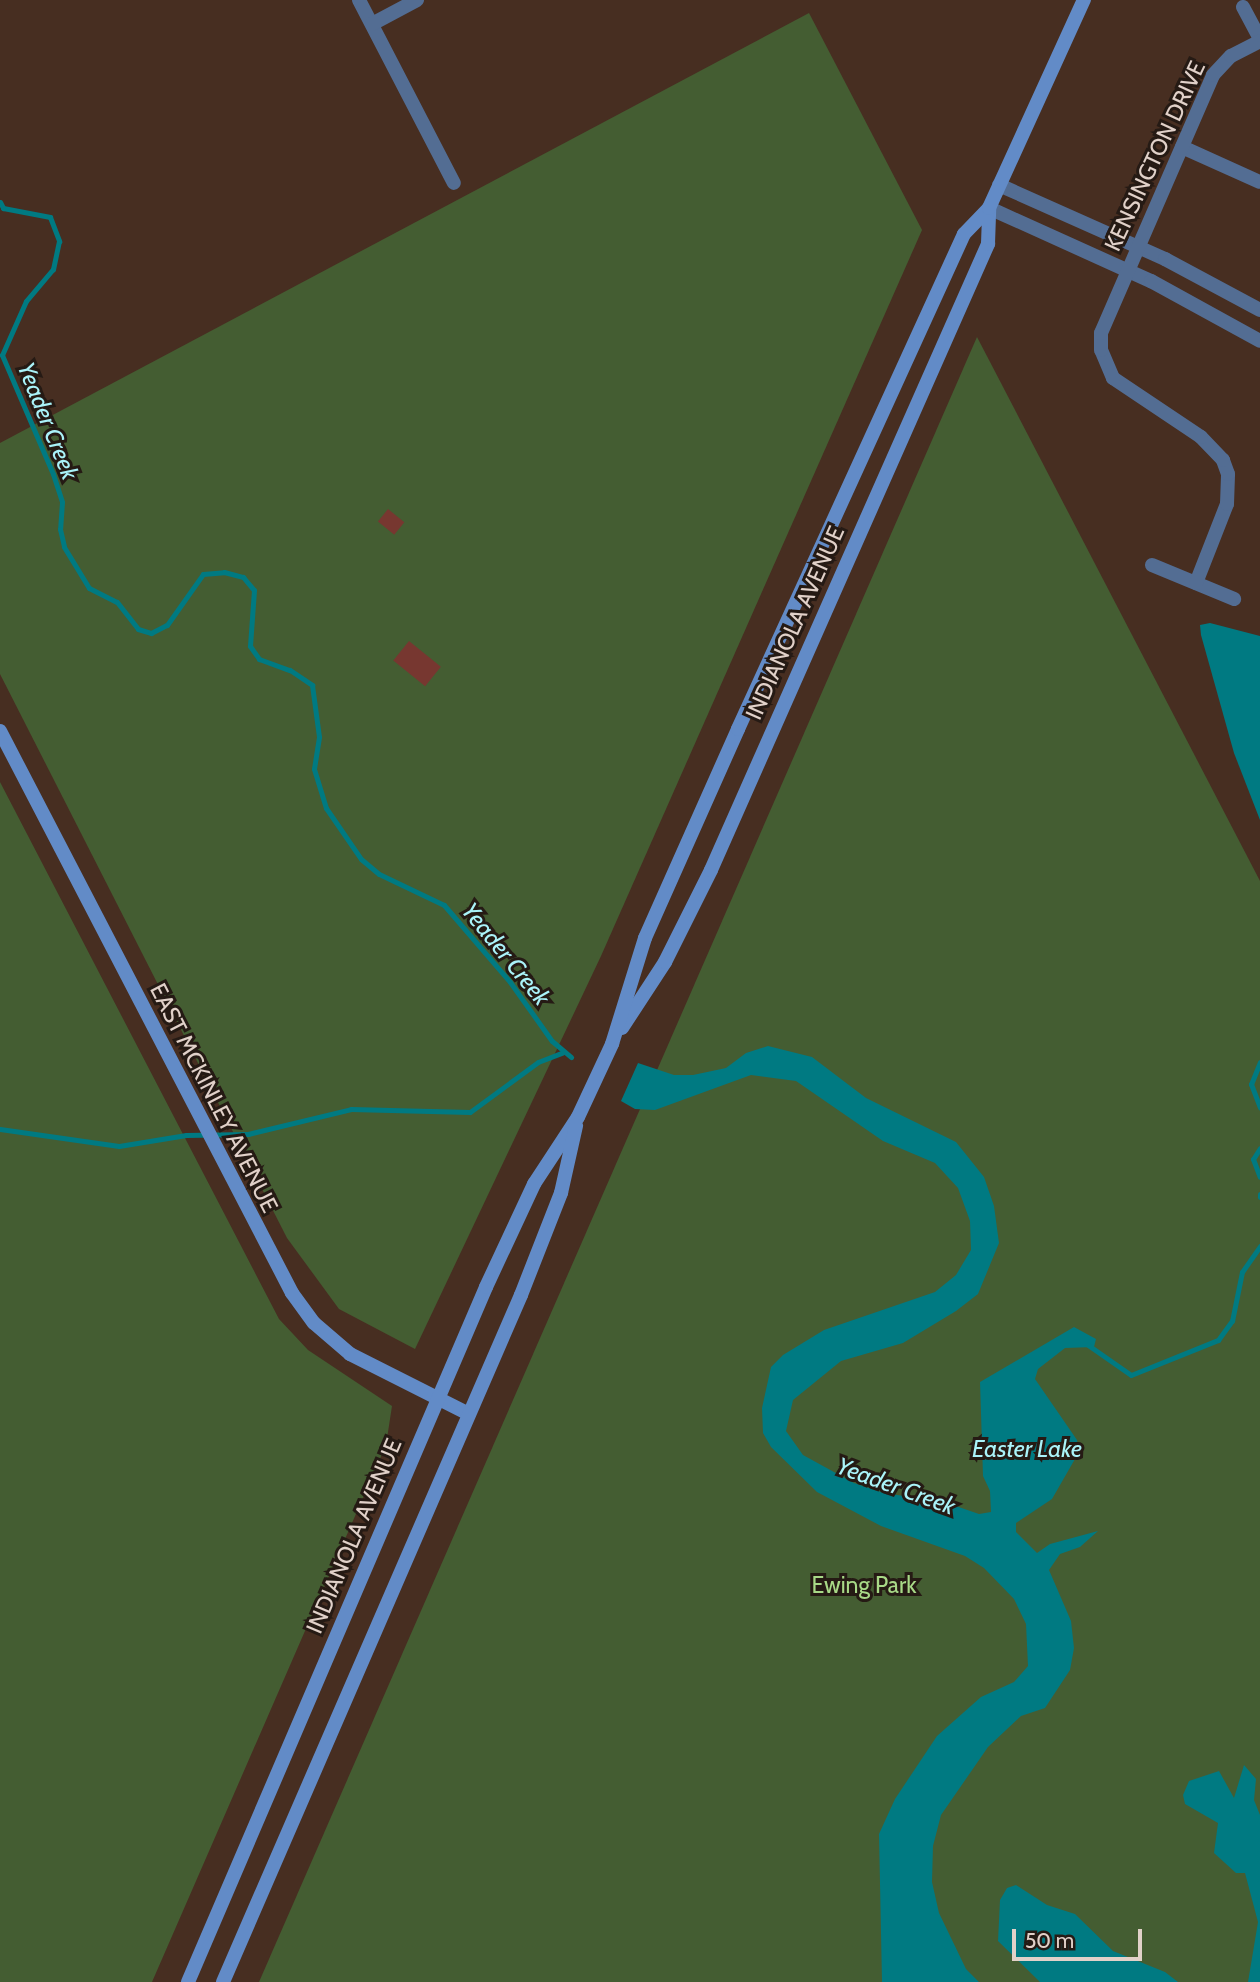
<!DOCTYPE html>
<html>
<head>
<meta charset="utf-8">
<style>
  body { margin:0 }
  #map { position:relative; width:1260px; height:1982px; overflow:hidden; background:#472e21; font-family:Cabin,sans-serif }
  div>[style] { position:absolute }
  [style*='--x'] { left:calc(var(--x)*1px); top:calc(var(--y)*1px); width:calc(var(--w)*1px); rotate:calc(var(--a)*1deg) }
  .green>* { inset:0; background:#445d32 }
  .water>* { inset:0; background:#007a82 }
  .stream>* { height:5px; margin:-2.5px; padding:0 2.5px; transform-origin:2.5px; border-radius:2.5px; background:#007a82 }
  .building>* { inset:0; background:#773730; transform-origin:0 0 }
  .minor>* { height:14px; margin:-7px; padding:0 7px; transform-origin:7px; border-radius:7px; background:#536d93 }
  .secondary>* { height:14px; margin:-7px; padding:0 7px; transform-origin:7px; border-radius:7px; background:#628bc7 }
  span { translate:-50% -50%; white-space:nowrap; text-align:center; line-height:1.15; -webkit-text-stroke:6px #251a14; paint-order:stroke }
  .street-label { font-size:23px; color:#e1d1c9 }
  .park-label { font-size:23px; color:#a8d987 }
  .water-label { font-size:24px; color:#aaf3f9; font-style:italic }
  .scale { position:absolute; left:1012px; top:1929px; width:130px; height:32px; box-sizing:border-box; border:4px solid #e1d1c9; border-top:0; padding-left:9px; font-size:21px; line-height:24px; white-space:nowrap; color:#e1d1c9; -webkit-text-stroke:5px #251a14; paint-order:stroke }
</style>
</head>
<body>
<div id="map">
  <div class="green">
    <i style="clip-path:polygon(809px 13px,922px 230px,601px 956px,415px 1349px,339px 1309px,287px 1238px,0 674px,0 443px)"></i>
    <i style="clip-path:polygon(977px 337px,1260px 881px,1260px 1982px,259px 1982px)"></i>
    <i style="clip-path:polygon(0 782px,279px 1319px,308px 1350px,392px 1406px,386px 1445px,152px 1982px,0 1982px)"></i>
  </div>
  <div class="water">
    <i style="clip-path:polygon(1210px 623px,1260px 636px,1260px 820px,1234px 753px,1201px 635px,1200px 625px)"></i>
    <i style="clip-path:polygon(768px 1046px,812px 1057px,866px 1098px,956px 1142px,984px 1177px,994px 1206px,999px 1243px,978px 1294px,956px 1311px,903px 1343px,841px 1361px,793px 1400px,786px 1431px,803px 1455px,854px 1483px,884px 1493px,944px 1502px,979px 1514px,991px 1512px,990px 1491px,983px 1476px,980px 1382px,1074px 1327px,1096px 1339px,1094px 1347px,1065px 1348px,1038px 1369px,1035px 1379px,1077px 1440px,1079px 1452px,1052px 1499px,1016px 1523px,1016px 1532px,1037px 1553px,1050px 1544px,1098px 1531px,1080px 1547px,1060px 1554px,1049px 1570px,1071px 1621px,1074px 1648px,1070px 1670px,1045px 1708px,1021px 1716px,988px 1747px,941px 1815px,933px 1846px,932px 1882px,939px 1913px,966px 1969px,979px 1982px,882px 1982px,879px 1834px,895px 1799px,937px 1736px,981px 1697px,1014px 1682px,1028px 1666px,1026px 1624px,1014px 1599px,984px 1568px,965px 1556px,881px 1526px,817px 1492px,771px 1447px,763px 1433px,762px 1408px,771px 1367px,783px 1355px,824px 1330px,935px 1292px,956px 1275px,971px 1250px,970px 1221px,958px 1188px,935px 1163px,883px 1141px,796px 1081px,751px 1075px,655px 1110px,635px 1109px,621px 1101px,638px 1063px,674px 1075px,693px 1075px,726px 1068px,746px 1053px)"></i>
    <i style="clip-path:polygon(1244px 1765px,1256px 1779px,1254px 1800px,1260px 1815px,1260px 1982px,1248px 1982px,1258px 1922px,1245px 1873px,1236px 1873px,1214px 1853px,1218px 1823px,1185px 1804px,1183px 1795px,1189px 1781px,1219px 1771px,1234px 1798px)"></i>
    <i style="clip-path:polygon(1016px 1885px,1047px 1905px,1075px 1914px,1113px 1951px,1165px 1972px,1178px 1982px,1040px 1982px,998px 1941px,1000px 1900px,1007px 1888px)"></i>
  </div>
  <div class="stream">
    <i style="--x:0;--y:202;--w:7;--a:63"></i>
    <i style="--x:3;--y:208;--w:48;--a:10.8"></i>
    <i style="--x:50;--y:217;--w:26;--a:69"></i>
    <i style="--x:59;--y:241;--w:29;--a:102"></i>
    <i style="--x:53;--y:269;--w:42;--a:130.2"></i>
    <i style="--x:26;--y:301;--w:59;--a:114"></i>
    <i style="--x:2;--y:355;--w:129;--a:66.8"></i>
    <i style="--x:53;--y:474;--w:29;--a:72"></i>
    <i style="--x:62;--y:502;--w:27;--a:94"></i>
    <i style="--x:60;--y:529;--w:18;--a:77"></i>
    <i style="--x:64;--y:547;--w:48;--a:58.6"></i>
    <i style="--x:89;--y:588;--w:31;--a:27"></i>
    <i style="--x:117;--y:602;--w:34;--a:52"></i>
    <i style="--x:138;--y:629;--w:14;--a:17"></i>
    <i style="--x:151;--y:633;--w:18;--a:-27"></i>
    <i style="--x:167;--y:625;--w:62;--a:-54.8"></i>
    <i style="--x:203;--y:574;--w:21;--a:-5"></i>
    <i style="--x:224;--y:572;--w:20;--a:15"></i>
    <i style="--x:243;--y:577;--w:17;--a:50"></i>
    <i style="--x:254;--y:590;--w:56;--a:94.1"></i>
    <i style="--x:250;--y:646;--w:16;--a:55"></i>
    <i style="--x:259;--y:659;--w:33;--a:20"></i>
    <i style="--x:290;--y:670;--w:27;--a:34"></i>
    <i style="--x:312;--y:685;--w:52;--a:82.3"></i>
    <i style="--x:319;--y:737;--w:32;--a:99"></i>
    <i style="--x:314;--y:769;--w:41;--a:72.9"></i>
    <i style="--x:326;--y:808;--w:62;--a:55.5"></i>
    <i style="--x:361;--y:859;--w:23;--a:40"></i>
    <i style="--x:379;--y:874;--w:72;--a:25.5"></i>
    <i style="--x:444;--y:905;--w:101;--a:49.4"></i>
    <i style="--x:510;--y:982;--w:72;--a:54.6"></i>
    <i style="--x:552;--y:1041;--w:25;--a:40"></i>
    <i style="--x:1260;--y:1062;--w:24;--a:112"></i>
    <i style="--x:1251;--y:1084;--w:25;--a:69"></i>
    <i style="--x:0;--y:1129;--w:120;--a:8.1"></i>
    <i style="--x:119;--y:1146;--w:68;--a:-9.3"></i>
    <i style="--x:186;--y:1135;--w:62;--a:-0.9"></i>
    <i style="--x:248;--y:1134;--w:106;--a:-13.6"></i>
    <i style="--x:351;--y:1109;--w:119;--a:1.4"></i>
    <i style="--x:470;--y:1112;--w:84;--a:-36.3"></i>
    <i style="--x:538;--y:1062;--w:26;--a:-21"></i>
    <i style="--x:1260;--y:1148;--w:13;--a:122"></i>
    <i style="--x:1253;--y:1159;--w:19;--a:69"></i>
    <i style="--x:1260;--y:1194;--w:3;--a:90"></i>
    <i style="--x:1088;--y:1345;--w:52;--a:34.9"></i>
    <i style="--x:1131;--y:1375;--w:94;--a:-21.9"></i>
    <i style="--x:1218;--y:1340;--w:24;--a:-54"></i>
    <i style="--x:1232;--y:1321;--w:50;--a:-78.5"></i>
    <i style="--x:1242;--y:1272;--w:32;--a:-55"></i>
  </div>
  <div class="building">
    <i style="left:388px;top:509px;width:21px;height:16px;rotate:39deg"></i>
    <i style="left:409px;top:641px;width:41px;height:25px;rotate:39deg"></i>
  </div>
  <div class="minor">
    <i style="--x:359;--y:0;--w:206;--a:62.6"></i>
    <i style="--x:1243;--y:7;--w:36;--a:62"></i>
    <i style="--x:372;--y:24;--w:51;--a:-28.1"></i>
    <i style="--x:1182;--y:147;--w:85;--a:24.2"></i>
    <i style="--x:999;--y:185;--w:182;--a:24"></i>
    <i style="--x:1165;--y:259;--w:108;--a:28.2"></i>
    <i style="--x:989;--y:208;--w:178;--a:24.3"></i>
    <i style="--x:1151;--y:281;--w:124;--a:28.8"></i>
    <i style="--x:1152;--y:565;--w:89;--a:22.5"></i>
    <i style="--x:1196;--y:583;--w:85;--a:-68.6"></i>
    <i style="--x:1227;--y:504;--w:30;--a:-88"></i>
    <i style="--x:1228;--y:474;--w:15;--a:-110"></i>
    <i style="--x:1223;--y:460;--w:32;--a:-134"></i>
    <i style="--x:1201;--y:437;--w:106;--a:-146.2"></i>
    <i style="--x:1113;--y:378;--w:30;--a:-113"></i>
    <i style="--x:1101;--y:350;--w:17;--a:-90"></i>
    <i style="--x:1101;--y:333;--w:281;--a:-66.5"></i>
    <i style="--x:1213;--y:75;--w:26;--a:-47"></i>
    <i style="--x:1231;--y:56;--w:33;--a:-27"></i>
  </div>
  <div class="secondary">
    <i style="--x:0;--y:731;--w:633;--a:62.54"></i>
    <i style="--x:292;--y:1293;--w:37;--a:54"></i>
    <i style="--x:314;--y:1323;--w:48;--a:40.7"></i>
    <i style="--x:350;--y:1354;--w:131;--a:26.8"></i>
    <i style="--x:622;--y:1028;--w:79;--a:-56.9"></i>
    <i style="--x:665;--y:962;--w:103;--a:-63.4"></i>
    <i style="--x:711;--y:870;--w:685;--a:-66.13"></i>
    <i style="--x:988;--y:244;--w:36;--a:-88"></i>
    <i style="--x:188;--y:1982;--w:756;--a:-66.79"></i>
    <i style="--x:486;--y:1287;--w:114;--a:-65"></i>
    <i style="--x:534;--y:1184;--w:80;--a:-56.7"></i>
    <i style="--x:578;--y:1117;--w:81;--a:-65"></i>
    <i style="--x:612;--y:1044;--w:111;--a:-72.7"></i>
    <i style="--x:645;--y:938;--w:229;--a:-66"></i>
    <i style="--x:738;--y:729;--w:544;--a:-65.46"></i>
    <i style="--x:964;--y:234;--w:36;--a:-46"></i>
    <i style="--x:989;--y:208;--w:229;--a:-65.5"></i>
    <i style="--x:223;--y:1982;--w:749;--a:-66.55"></i>
    <i style="--x:521;--y:1295;--w:110;--a:-68.6"></i>
    <i style="--x:561;--y:1193;--w:69;--a:-77.4"></i>
  </div>
  <div class="street-label">
    <span style="left:1155px;top:156px;rotate:-65deg">KENSINGTON DRIVE</span>
    <span style="left:795px;top:623px;rotate:-66deg">INDIANOLA AVENUE</span>
    <span style="left:214px;top:1098px;rotate:63deg">EAST MCKINLEY AVENUE</span>
    <span style="left:354px;top:1536px;rotate:-67deg">INDIANOLA AVENUE</span>
  </div>
  <div class="park-label">
    <span style="left:864px;top:1585px">Ewing Park</span>
  </div>
  <div class="water-label">
    <span style="left:48px;top:421px;rotate:68deg">Yeader Creek</span>
    <span style="left:506px;top:954px;rotate:51deg">Yeader Creek</span>
    <span style="left:1027px;top:1449px">Easter Lake</span>
    <span style="left:896px;top:1486px;rotate:20deg">Yeader Creek</span>
  </div>
  <div class="scale">50 m</div>
</div>
</body>
</html>
